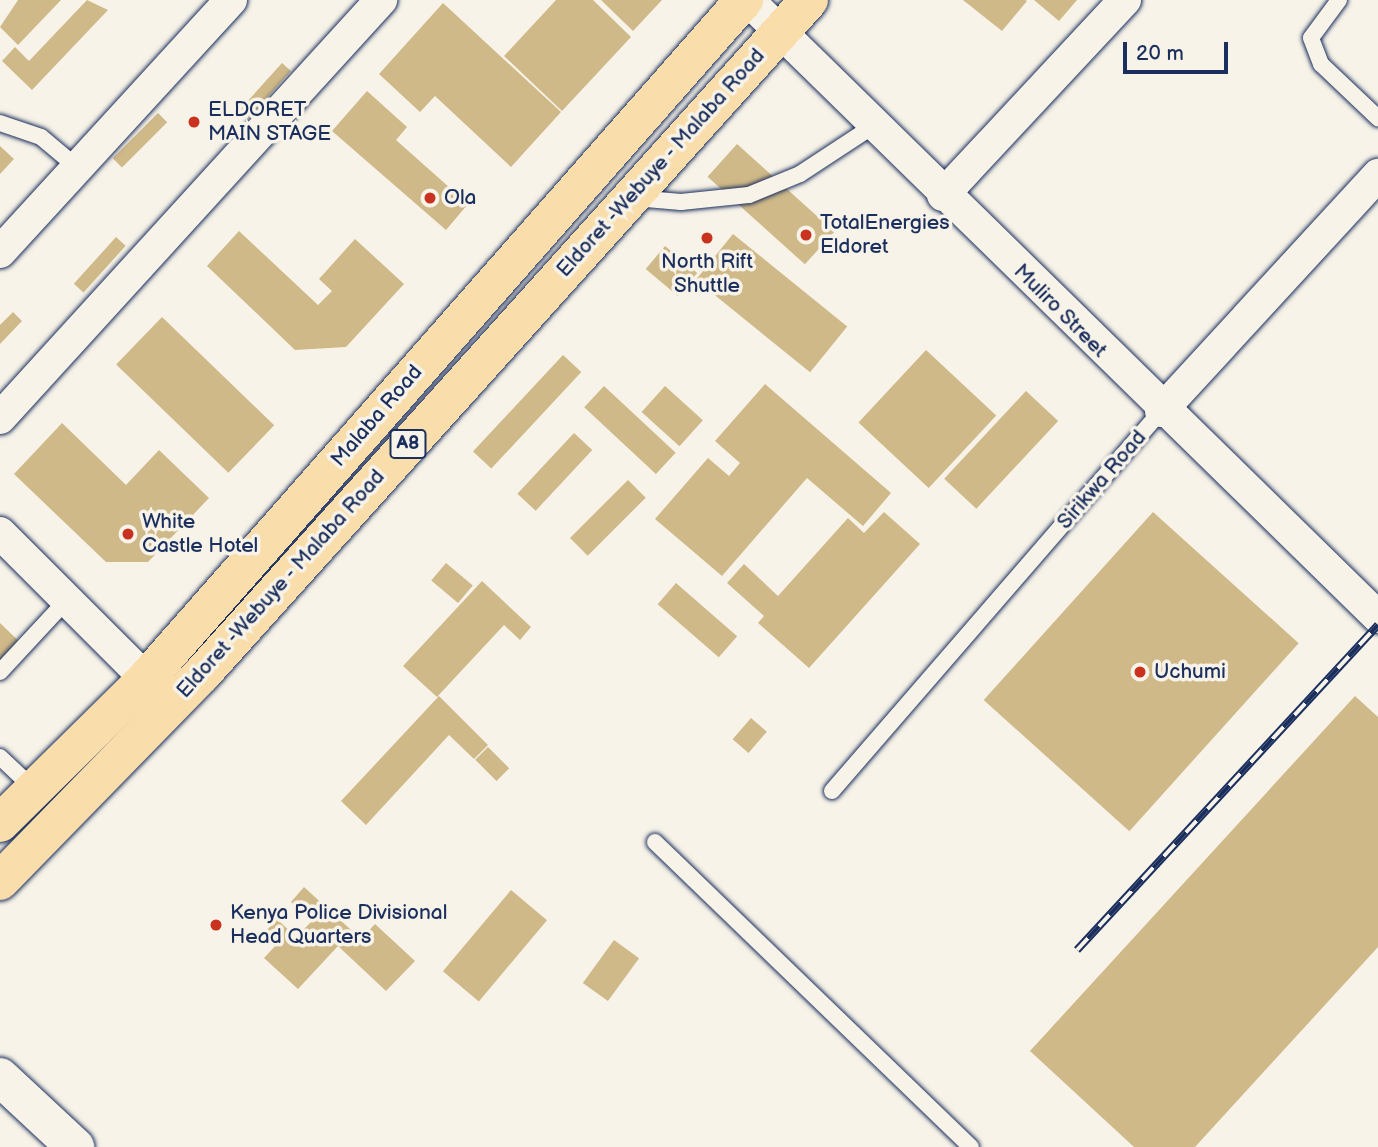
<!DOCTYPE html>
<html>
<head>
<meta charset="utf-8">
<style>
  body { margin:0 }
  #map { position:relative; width:1378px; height:1147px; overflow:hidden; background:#f7f3e8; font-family:"Balsamiq Sans",sans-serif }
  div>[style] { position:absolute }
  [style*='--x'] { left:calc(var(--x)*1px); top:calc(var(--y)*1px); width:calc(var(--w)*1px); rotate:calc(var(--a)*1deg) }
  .building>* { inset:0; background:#d0b988; transform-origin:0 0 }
  .roads { filter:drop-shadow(0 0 2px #1b2f5e) drop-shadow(0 0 2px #1b2f5e) }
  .service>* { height:16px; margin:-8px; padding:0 8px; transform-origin:8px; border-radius:8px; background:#f7f3e8 }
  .minor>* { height:32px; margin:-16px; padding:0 16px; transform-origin:16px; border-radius:16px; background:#f7f3e8 }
  .tertiary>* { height:38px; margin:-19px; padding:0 19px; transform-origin:19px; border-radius:19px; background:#f7f3e8 }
  .trunk>* { height:38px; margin:-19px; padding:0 19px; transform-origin:19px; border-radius:19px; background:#f9ddab }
  .rail>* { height:8px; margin-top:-4px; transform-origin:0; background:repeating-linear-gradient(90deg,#f7f3e8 0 16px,#1b2f5e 0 32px); box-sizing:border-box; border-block:2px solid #1b2f5e }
  .dots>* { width:19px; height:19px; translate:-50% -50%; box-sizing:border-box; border:4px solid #f7f3e8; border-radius:50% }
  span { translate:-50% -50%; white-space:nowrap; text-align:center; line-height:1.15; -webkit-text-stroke:7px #f7f3e8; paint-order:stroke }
  .shield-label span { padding:2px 5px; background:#f7f3e8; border:2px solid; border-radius:5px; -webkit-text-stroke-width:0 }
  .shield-label { font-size:19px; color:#1b2f5e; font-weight:700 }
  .poi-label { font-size:21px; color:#1b2f5e }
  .left { translate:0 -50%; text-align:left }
  .street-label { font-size:21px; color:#1b2f5e }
  .scale { position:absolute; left:1123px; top:42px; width:105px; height:32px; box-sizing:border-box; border:4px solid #1b2f5e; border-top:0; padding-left:9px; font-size:21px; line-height:24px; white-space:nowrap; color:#1b2f5e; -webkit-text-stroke:5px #f7f3e8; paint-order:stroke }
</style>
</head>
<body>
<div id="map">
  <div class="building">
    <i style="clip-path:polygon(18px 0,61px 0,18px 45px,0 27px)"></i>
    <i style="clip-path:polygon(87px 0,108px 10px,32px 90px,2px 61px,15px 47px,29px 61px)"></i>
    <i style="clip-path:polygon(556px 0,593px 0,631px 37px,562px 111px,504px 56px)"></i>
    <i style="clip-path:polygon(601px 0,662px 0,633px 31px)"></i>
    <i style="clip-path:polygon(963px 0,1025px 0,1027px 1px,1002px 31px)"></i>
    <i style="clip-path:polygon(1034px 0,1077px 0,1059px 21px)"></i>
    <i style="clip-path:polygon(443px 3px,561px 112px,511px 167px,435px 96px,420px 112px,379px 74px)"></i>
    <i style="left:282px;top:63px;width:12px;height:63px;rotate:42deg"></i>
    <i style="clip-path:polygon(367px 91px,407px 127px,396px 140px,468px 204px,446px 230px,332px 131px)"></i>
    <i style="left:158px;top:113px;width:13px;height:64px;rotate:45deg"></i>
    <i style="left:737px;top:144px;width:131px;height:44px;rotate:42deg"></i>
    <i style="clip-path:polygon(0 146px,14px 159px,0 174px)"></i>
    <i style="clip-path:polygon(239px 231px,318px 305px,332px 291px,319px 279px,355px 239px,404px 284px,346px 347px,295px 350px,207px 266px)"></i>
    <i style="left:733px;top:234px;width:147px;height:59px;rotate:39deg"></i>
    <i style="left:116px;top:237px;width:13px;height:63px;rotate:42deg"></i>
    <i style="left:665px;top:246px;width:42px;height:30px;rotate:40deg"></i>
    <i style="clip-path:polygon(13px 312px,22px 321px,0 344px,0 325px)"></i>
    <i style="left:162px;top:317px;width:156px;height:66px;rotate:44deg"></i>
    <i style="left:926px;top:350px;width:96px;height:99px;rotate:43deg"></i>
    <i style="left:563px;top:355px;width:25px;height:132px;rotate:43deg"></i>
    <i style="clip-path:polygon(765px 384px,891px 493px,863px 526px,807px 478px,722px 576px,655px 519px,708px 458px,729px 476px,740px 463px,715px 441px)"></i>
    <i style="left:604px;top:386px;width:98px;height:29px;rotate:43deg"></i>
    <i style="left:665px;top:386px;width:51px;height:35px;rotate:42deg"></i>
    <i style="left:1026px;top:391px;width:44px;height:120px;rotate:43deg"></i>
    <i style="clip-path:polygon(62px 423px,126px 485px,159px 450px,209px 498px,148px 562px,106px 562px,14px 474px)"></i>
    <i style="left:574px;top:433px;width:25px;height:83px;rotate:43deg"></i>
    <i style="left:628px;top:480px;width:25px;height:82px;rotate:45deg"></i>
    <i style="clip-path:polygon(884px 512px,920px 544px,809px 668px,758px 623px,764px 616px,727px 583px,744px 564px,778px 596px,848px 518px,864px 533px)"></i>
    <i style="left:1153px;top:512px;width:196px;height:253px;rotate:42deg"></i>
    <i style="left:446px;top:563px;width:35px;height:23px;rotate:40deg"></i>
    <i style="clip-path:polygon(482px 581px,531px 627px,520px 640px,504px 625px,437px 697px,403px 666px)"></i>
    <i style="left:676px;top:583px;width:81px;height:28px;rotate:41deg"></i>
    <i style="clip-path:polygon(0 623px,29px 651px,0 677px)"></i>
    <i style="clip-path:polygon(439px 696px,488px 745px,474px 759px,449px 735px,366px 825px,341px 801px)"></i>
    <i style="clip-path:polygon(1355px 696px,1378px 717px,1378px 947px,1195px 1147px,1134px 1147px,1030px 1051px)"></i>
    <i style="left:751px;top:718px;width:21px;height:28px;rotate:41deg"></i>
    <i style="left:488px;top:747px;width:30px;height:18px;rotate:45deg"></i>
    <i style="clip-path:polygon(304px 887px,361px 939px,375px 924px,415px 961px,386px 991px,338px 946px,298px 989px,264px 958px,278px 943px,266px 931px,277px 919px,296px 937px,312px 921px,291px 902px)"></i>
    <i style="left:511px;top:890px;width:47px;height:106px;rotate:40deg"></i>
    <i style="left:614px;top:940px;width:31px;height:53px;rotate:36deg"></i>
  </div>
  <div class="roads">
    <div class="service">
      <i style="--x:1339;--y:0;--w:47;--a:126.4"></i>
      <i style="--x:1311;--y:38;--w:28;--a:69"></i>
      <i style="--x:1321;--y:64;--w:79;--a:43.5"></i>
      <i style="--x:0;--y:123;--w:43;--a:18.9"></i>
      <i style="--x:41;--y:137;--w:48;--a:40"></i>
      <i style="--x:635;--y:198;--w:46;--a:5"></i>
      <i style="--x:681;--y:202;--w:68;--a:-5.9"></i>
      <i style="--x:749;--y:195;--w:55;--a:-22.4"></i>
      <i style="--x:800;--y:174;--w:87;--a:-33.3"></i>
      <i style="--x:0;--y:672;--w:96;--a:-47.1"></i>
      <i style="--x:0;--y:757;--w:47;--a:43.3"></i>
      <i style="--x:832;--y:791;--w:503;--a:-49.11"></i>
      <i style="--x:655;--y:842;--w:439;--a:44"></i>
    </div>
    <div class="minor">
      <i style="--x:748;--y:0;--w:882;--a:44.4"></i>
      <i style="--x:943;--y:195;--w:267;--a:-47"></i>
      <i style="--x:0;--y:252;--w:342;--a:-47.5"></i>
      <i style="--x:1161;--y:411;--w:321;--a:-47.4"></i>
      <i style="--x:0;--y:418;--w:566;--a:-47.65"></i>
      <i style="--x:0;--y:533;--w:206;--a:45"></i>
    </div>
    <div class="tertiary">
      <i style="--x:0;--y:1077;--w:103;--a:43"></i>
    </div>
    <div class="trunk">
      <i style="--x:0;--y:823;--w:205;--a:-44.6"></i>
      <i style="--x:146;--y:679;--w:905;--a:-48.63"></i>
      <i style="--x:0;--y:881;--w:289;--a:-45.7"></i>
      <i style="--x:202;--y:674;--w:907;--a:-47.99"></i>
    </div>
  </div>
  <div class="rail">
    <i style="--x:1077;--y:950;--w:443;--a:-47.2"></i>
  </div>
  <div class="dots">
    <i style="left:194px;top:122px;background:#c8321e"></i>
    <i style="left:430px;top:198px;background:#c8321e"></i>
    <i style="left:806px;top:235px;background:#c8321e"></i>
    <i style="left:707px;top:238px;background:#c8321e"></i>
    <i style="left:128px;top:534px;background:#c8321e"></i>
    <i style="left:1140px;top:672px;background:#c8321e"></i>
    <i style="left:216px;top:925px;background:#c8321e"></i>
  </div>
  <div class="shield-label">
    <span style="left:408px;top:444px">A8</span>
  </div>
  <div class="poi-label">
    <span class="left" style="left:208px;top:122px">ELDORET<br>MAIN STAGE</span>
    <span class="left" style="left:444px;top:198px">Ola</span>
    <span class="left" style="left:820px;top:235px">TotalEnergies<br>Eldoret</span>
    <span style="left:707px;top:274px">North Rift<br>Shuttle</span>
    <span class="left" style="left:142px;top:534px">White<br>Castle Hotel</span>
    <span class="left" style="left:1154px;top:672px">Uchumi</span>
    <span class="left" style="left:230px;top:925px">Kenya Police Divisional<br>Head Quarters</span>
  </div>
  <div class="street-label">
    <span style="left:661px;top:163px;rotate:-48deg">Eldoret -Webuye - Malaba Road</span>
    <span style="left:1060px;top:311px;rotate:45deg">Muliro Street</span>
    <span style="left:377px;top:416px;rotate:-49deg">Malaba Road</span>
    <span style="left:1102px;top:480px;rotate:-49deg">Sirikwa Road</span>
    <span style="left:281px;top:584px;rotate:-48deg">Eldoret -Webuye - Malaba Road</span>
  </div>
  <div class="scale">20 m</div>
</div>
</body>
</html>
